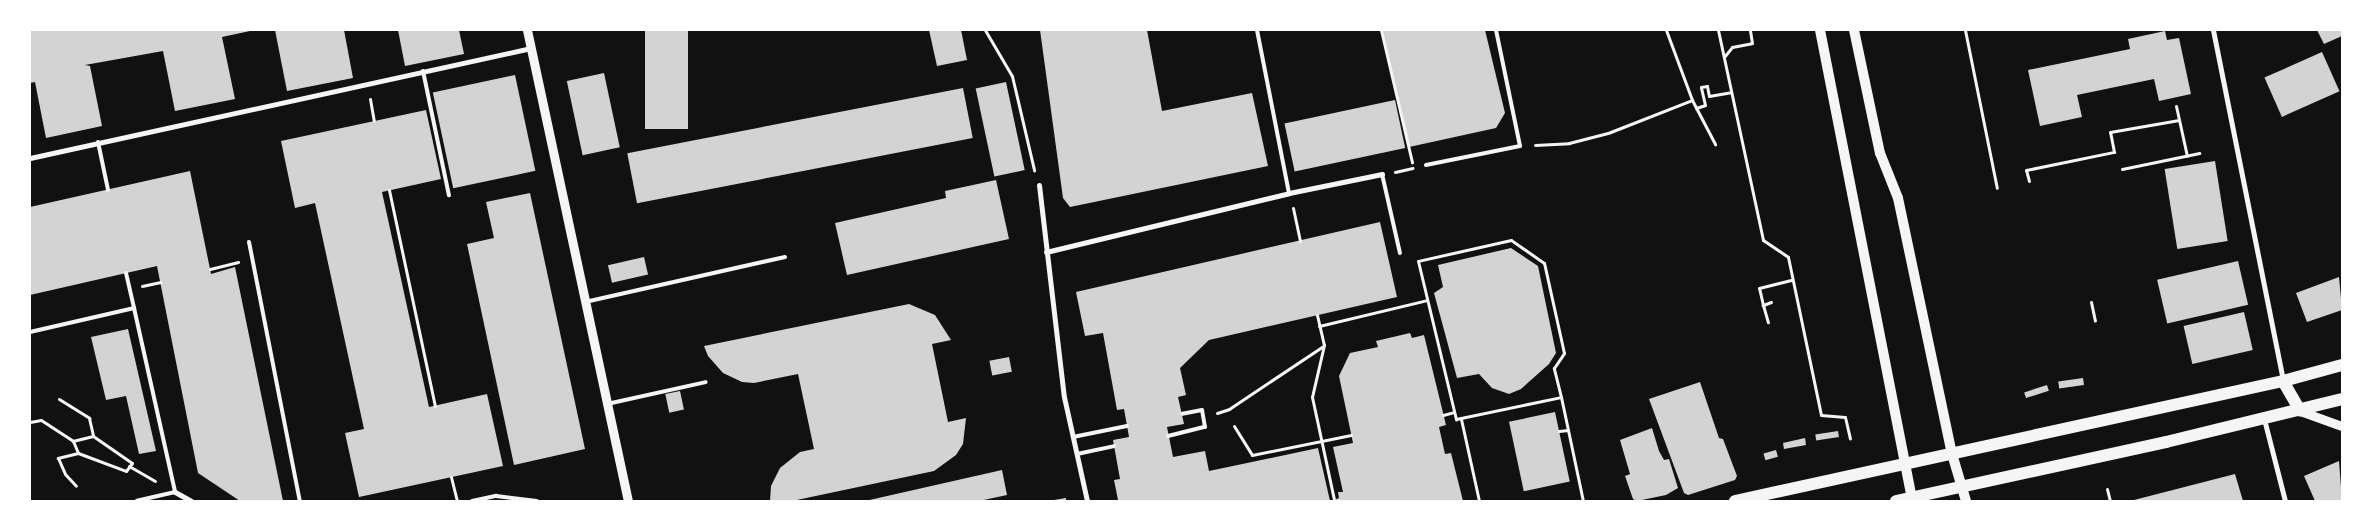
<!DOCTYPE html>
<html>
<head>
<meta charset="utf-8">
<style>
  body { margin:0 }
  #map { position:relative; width:2372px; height:531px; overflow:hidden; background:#111; font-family:Raleway,sans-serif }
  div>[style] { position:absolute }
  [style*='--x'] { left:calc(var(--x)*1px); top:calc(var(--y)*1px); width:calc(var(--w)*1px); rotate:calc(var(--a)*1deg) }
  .building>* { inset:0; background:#d3d3d3; transform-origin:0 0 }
  .path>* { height:3px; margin:-1.5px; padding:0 1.5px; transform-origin:1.5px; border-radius:1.5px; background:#f5f5f5 }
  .service>* { height:4px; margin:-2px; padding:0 2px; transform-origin:2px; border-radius:2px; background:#f5f5f5 }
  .minor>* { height:5px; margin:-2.5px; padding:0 2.5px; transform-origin:2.5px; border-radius:2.5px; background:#f5f5f5 }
  .tertiary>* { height:9px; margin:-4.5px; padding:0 4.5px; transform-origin:4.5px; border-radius:4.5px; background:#f5f5f5 }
  .secondary>* { height:10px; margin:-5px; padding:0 5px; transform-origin:5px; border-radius:5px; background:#f5f5f5 }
  .primary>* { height:12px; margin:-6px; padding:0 6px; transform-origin:6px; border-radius:6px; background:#f5f5f5 }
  span { translate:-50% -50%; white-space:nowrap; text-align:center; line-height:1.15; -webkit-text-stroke:4px #fff; paint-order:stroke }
  .frame { position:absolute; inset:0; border:31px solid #fff; pointer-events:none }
</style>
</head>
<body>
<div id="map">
  <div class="building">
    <i style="clip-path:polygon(34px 30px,250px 30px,250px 31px,222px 37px,235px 99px,175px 111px,163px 51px,85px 65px,90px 66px,102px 126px,46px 138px,35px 82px,30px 83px,30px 31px)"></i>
    <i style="clip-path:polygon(275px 30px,344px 30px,353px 78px,287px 91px)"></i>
    <i style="clip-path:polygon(398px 30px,459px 30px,464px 54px,405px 66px)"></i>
    <i style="left:645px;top:30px;width:43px;height:99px"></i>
    <i style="clip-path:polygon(929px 30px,961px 30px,967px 60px,937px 66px)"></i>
    <i style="clip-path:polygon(1040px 30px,1147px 30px,1162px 111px,1252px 93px,1268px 166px,1070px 207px,1063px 198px)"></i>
    <i style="clip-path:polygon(1382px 30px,1485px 30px,1505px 113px,1496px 128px,1409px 147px)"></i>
    <i style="clip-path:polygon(2317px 30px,2342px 30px,2342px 36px,2324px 44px)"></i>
    <i style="clip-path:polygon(2165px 31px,2167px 40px,2179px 38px,2191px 94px,2159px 101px,2154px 79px,2077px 95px,2082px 117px,2040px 126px,2028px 70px,2130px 49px,2128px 39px)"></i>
    <i style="left:2322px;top:52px;width:43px;height:63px;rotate:66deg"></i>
    <i style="left:604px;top:73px;width:76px;height:38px;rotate:78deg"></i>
    <i style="left:515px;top:75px;width:98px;height:84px;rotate:78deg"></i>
    <i style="left:1006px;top:82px;width:90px;height:31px;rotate:78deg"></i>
    <i style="left:963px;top:88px;width:51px;height:342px;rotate:79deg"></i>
    <i style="left:1395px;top:100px;width:49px;height:113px;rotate:78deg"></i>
    <i style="clip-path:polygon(426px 110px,441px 179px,382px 192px,429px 407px,487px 394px,503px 466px,359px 497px,345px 433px,364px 429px,315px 203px,295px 208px,281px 141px)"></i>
    <i style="left:2215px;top:161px;width:81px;height:51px;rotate:81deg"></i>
    <i style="clip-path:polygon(190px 171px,211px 274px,235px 267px,283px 501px,240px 501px,198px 473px,157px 266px,30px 295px,30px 207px)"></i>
    <i style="clip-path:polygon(996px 180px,1009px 239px,847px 275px,835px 223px,946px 198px,945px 191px)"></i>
    <i style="clip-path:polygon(530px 193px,585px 449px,514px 465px,467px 244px,494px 238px,486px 202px)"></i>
    <i style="clip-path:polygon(1380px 222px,1397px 297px,1209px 340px,1180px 368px,1186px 395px,1178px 397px,1184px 424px,1167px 427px,1173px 457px,1205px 451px,1209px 471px,1318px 448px,1330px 501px,1118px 500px,1114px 480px,1120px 479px,1113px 440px,1129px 437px,1124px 409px,1117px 410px,1103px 333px,1085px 336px,1076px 292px)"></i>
    <i style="clip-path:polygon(1511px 248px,1538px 266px,1556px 353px,1549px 364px,1521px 389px,1509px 394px,1492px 388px,1479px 374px,1457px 378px,1434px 293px,1443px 287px,1438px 265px)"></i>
    <i style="left:644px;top:257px;width:18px;height:37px;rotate:77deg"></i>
    <i style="left:2238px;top:261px;width:45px;height:83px;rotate:77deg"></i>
    <i style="clip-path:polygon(2339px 277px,2342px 310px,2307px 322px,2296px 293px)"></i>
    <i style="clip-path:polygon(909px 304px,935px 315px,951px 340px,932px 344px,948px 422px,966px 418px,963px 444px,956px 455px,934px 471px,792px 501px,770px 501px,771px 486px,780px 468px,800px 452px,814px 449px,798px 374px,754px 383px,742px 382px,723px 373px,708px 356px,704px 346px)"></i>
    <i style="left:2244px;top:312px;width:39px;height:62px;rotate:77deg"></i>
    <i style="clip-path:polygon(128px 329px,156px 451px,139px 454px,126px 396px,106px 400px,91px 337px)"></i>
    <i style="clip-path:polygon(1410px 333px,1412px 338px,1424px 335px,1446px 425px,1439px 427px,1445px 454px,1451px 453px,1463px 501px,1332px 501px,1339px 498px,1338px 492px,1343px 492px,1333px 447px,1353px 443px,1339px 376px,1350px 353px,1378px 347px,1376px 341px)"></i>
    <i style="left:1009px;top:357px;width:15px;height:20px;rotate:79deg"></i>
    <i style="left:2083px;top:378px;width:7px;height:25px;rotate:82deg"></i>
    <i style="clip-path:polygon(1700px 382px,1719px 438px,1723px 439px,1737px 476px,1735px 480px,1688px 495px,1684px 493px,1649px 399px)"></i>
    <i style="left:2047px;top:385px;width:6px;height:24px;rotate:72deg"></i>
    <i style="left:680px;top:391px;width:19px;height:15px;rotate:78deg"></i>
    <i style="left:1555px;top:412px;width:71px;height:47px;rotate:78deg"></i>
    <i style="clip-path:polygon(1652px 428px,1659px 451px,1664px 460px,1669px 459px,1678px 488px,1666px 495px,1637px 501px,1633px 499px,1625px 476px,1630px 474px,1620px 440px)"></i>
    <i style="left:1838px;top:431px;width:6px;height:23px;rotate:81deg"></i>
    <i style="clip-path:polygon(1805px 438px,1806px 445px,1784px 449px,1783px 443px)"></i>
    <i style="left:1776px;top:450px;width:7px;height:13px;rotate:74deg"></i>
    <i style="clip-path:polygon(2339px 461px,2342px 501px,2315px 501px,2304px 476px)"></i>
    <i style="clip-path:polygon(1002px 470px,1007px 495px,979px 501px,865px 501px)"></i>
    <i style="clip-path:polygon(2235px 474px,2243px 501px,2134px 501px,2134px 500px)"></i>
    <i style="clip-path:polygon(1066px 498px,1066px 501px,1054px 501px,1054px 500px)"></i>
  </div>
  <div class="path">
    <i style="--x:985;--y:30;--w:53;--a:59.6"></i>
    <i style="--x:1012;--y:76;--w:97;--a:76.8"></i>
    <i style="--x:1381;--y:30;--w:136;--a:76.8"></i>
    <i style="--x:1666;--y:30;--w:75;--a:69.6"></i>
    <i style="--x:1692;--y:100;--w:50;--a:62.4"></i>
    <i style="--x:1718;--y:30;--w:215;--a:77.9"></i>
    <i style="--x:1763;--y:240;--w:30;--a:34"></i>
    <i style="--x:1788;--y:257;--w:161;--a:78.2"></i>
    <i style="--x:1821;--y:415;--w:24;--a:5"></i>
    <i style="--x:1845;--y:417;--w:22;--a:77"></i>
    <i style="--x:1965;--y:30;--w:161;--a:78.6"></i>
    <i style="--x:1724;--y:57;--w:13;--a:-51"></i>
    <i style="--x:1732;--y:47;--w:20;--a:-11"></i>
    <i style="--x:1752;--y:43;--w:13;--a:-99"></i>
    <i style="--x:370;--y:99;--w:22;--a:80"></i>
    <i style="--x:2176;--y:106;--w:51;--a:77.6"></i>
    <i style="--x:1696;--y:108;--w:9;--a:-18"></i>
    <i style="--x:1705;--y:105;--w:18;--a:-103"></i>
    <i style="--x:1701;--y:87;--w:6;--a:-9"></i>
    <i style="--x:1707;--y:86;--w:10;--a:79"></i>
    <i style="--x:1709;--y:96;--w:22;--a:-10"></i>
    <i style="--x:1535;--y:145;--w:34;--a:-3"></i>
    <i style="--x:1569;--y:143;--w:40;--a:-14.4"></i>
    <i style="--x:1608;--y:133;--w:90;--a:-21.4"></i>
    <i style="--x:2122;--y:169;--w:79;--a:-11.7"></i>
    <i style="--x:1395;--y:172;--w:18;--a:-13"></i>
    <i style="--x:2029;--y:181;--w:11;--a:-105"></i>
    <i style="--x:2026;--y:170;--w:90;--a:-11.6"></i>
    <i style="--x:2114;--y:152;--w:20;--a:-101"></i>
    <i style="--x:2110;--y:132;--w:70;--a:-9.9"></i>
    <i style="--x:389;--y:190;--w:221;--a:78"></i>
    <i style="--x:1293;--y:208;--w:34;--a:78"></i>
    <i style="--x:210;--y:269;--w:29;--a:-14"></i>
    <i style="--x:142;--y:286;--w:19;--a:-12"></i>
    <i style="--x:1771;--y:302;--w:9;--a:159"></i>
    <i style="--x:1763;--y:305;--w:17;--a:-103"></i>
    <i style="--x:1759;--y:288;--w:34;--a:-14"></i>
    <i style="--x:2091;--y:302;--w:19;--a:78"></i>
    <i style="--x:1763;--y:305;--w:18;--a:74"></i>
    <i style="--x:1317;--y:315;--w:31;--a:77"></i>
    <i style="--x:1324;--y:345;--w:53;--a:103"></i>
    <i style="--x:1312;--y:397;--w:105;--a:77.9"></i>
    <i style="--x:1319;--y:326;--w:111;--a:-13.5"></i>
    <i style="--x:1561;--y:397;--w:30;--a:-104"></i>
    <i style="--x:1554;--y:368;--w:18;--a:-56"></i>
    <i style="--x:1564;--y:353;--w:92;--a:-102.5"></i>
    <i style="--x:1544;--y:263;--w:40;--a:-145.1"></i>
    <i style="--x:1511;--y:240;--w:95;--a:167.3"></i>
    <i style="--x:1418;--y:261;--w:163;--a:76.5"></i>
    <i style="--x:1456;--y:419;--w:107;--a:-11.8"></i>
    <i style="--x:1561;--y:397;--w:34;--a:78"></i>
    <i style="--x:59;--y:399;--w:36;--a:32"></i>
    <i style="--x:89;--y:418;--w:18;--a:77"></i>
    <i style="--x:93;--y:436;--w:21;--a:166"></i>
    <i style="--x:1217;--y:413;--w:13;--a:-18"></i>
    <i style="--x:1229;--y:409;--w:113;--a:-33.8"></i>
    <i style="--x:1443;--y:415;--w:11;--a:-15"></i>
    <i style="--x:1461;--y:419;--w:84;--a:77.6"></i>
    <i style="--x:30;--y:422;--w:11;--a:-10"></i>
    <i style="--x:41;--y:420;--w:38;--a:33"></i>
    <i style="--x:73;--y:441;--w:13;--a:67"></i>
    <i style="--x:78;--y:453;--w:21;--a:166"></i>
    <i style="--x:58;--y:458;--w:17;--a:66"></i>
    <i style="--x:65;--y:474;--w:16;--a:47"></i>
    <i style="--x:1234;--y:426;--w:34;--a:58"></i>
    <i style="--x:1252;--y:455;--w:101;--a:-11.4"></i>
    <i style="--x:1559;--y:431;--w:9;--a:-6"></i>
    <i style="--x:1568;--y:430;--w:73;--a:78.1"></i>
    <i style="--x:78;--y:453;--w:51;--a:20.6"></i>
    <i style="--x:126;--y:471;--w:10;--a:-53"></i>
    <i style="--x:132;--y:463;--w:47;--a:-145.3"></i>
    <i style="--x:129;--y:466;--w:30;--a:30"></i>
    <i style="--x:451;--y:477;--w:25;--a:76"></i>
    <i style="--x:2107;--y:489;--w:12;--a:76"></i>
  </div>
  <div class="service">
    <i style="--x:1257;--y:30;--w:166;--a:78.9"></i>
    <i style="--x:423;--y:71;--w:127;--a:78.2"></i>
    <i style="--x:98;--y:142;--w:49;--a:78.2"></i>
    <i style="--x:1426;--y:165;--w:96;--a:-11.4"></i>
    <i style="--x:1520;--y:146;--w:118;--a:-101.7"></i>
    <i style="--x:1382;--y:174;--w:81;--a:77.2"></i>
    <i style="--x:249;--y:242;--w:264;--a:78.9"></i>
    <i style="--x:126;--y:273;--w:36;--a:77"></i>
    <i style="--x:585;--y:302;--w:205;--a:-12.7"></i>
    <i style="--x:30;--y:332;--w:107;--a:-13"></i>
    <i style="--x:134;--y:308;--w:189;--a:77.4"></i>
    <i style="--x:175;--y:492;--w:39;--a:167"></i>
    <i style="--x:607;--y:404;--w:101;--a:-12.5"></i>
    <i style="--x:1168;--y:436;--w:38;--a:-14"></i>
    <i style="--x:1205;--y:427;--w:17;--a:-100"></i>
    <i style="--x:1202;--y:410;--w:20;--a:169"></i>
    <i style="--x:1073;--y:437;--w:55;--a:-11.5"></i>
    <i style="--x:1077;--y:454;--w:38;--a:-12"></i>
    <i style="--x:472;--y:501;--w:25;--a:-12"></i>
    <i style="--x:496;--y:496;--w:41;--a:7"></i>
  </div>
  <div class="minor">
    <i style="--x:2213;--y:30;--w:358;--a:78.7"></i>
    <i style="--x:30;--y:158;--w:513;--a:-12.38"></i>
    <i style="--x:1039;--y:185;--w:213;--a:83.3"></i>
    <i style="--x:1064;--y:397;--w:107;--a:77.5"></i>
    <i style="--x:1046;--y:252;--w:250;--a:-13.6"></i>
    <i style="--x:1289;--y:193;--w:95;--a:-11.5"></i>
    <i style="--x:2264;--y:419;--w:85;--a:75.6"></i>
    <i style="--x:175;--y:492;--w:18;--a:29"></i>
  </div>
  <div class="tertiary">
    <i style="--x:527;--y:30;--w:482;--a:77.9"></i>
    <i style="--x:2300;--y:411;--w:45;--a:19.7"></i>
  </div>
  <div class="secondary">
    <i style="--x:1820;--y:30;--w:480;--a:78.9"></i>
    <i style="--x:1854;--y:30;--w:126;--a:78.1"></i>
    <i style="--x:1880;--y:153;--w:48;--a:68.2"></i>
    <i style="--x:1898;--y:198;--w:262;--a:78.1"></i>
    <i style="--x:1952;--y:454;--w:49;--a:73.4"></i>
  </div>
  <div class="primary">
    <i style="--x:2283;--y:381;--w:34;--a:60"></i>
    <i style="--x:1735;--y:501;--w:561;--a:-12.35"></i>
    <i style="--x:2283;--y:381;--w:61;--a:-15.2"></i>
    <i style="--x:1896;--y:501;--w:276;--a:-12.3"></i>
    <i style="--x:2166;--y:442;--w:181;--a:-13.7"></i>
  </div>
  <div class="frame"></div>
</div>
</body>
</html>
